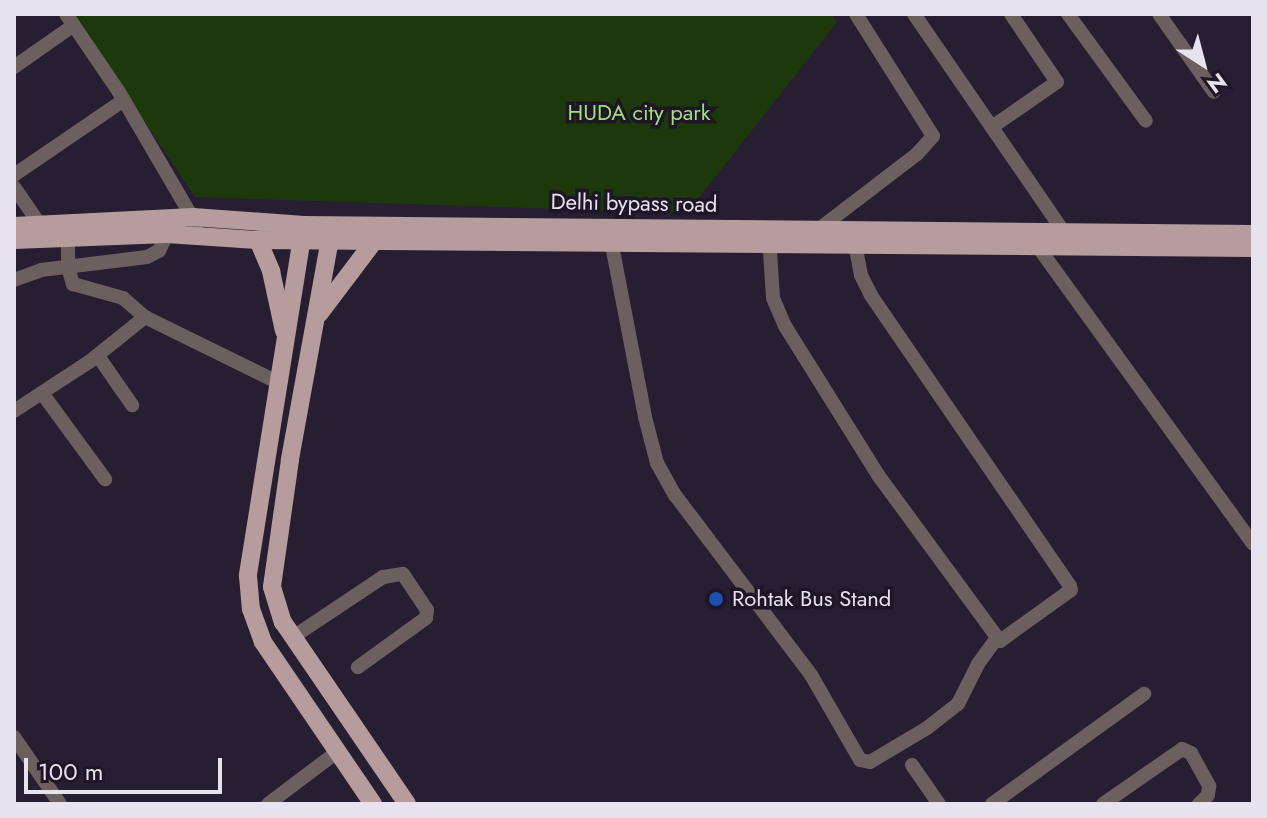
<!DOCTYPE html>
<html>
<head>
<meta charset="utf-8">
<style>
  body { margin:0 }
  #map { position:relative; width:1267px; height:818px; overflow:hidden; background:#281e31; font-family:Jost,sans-serif }
  div>[style] { position:absolute }
  [style*='--x'] { left:calc(var(--x)*1px); top:calc(var(--y)*1px); width:calc(var(--w)*1px); rotate:calc(var(--a)*1deg) }
  .green>* { inset:0; background:#1d390b }
  .minor>* { height:14px; margin:-7px; padding:0 7px; transform-origin:7px; border-radius:7px; background:#6c5f60 }
  .major>* { height:18px; margin:-9px; padding:0 9px; transform-origin:9px; border-radius:9px; background:#b69c9d }
  .dots>* { width:22px; height:22px; translate:-50% -50%; box-sizing:border-box; border:4px solid #1e1527; border-radius:50% }
  span { translate:-50% -50%; white-space:nowrap; text-align:center; line-height:1.15; -webkit-text-stroke:7px #1e1527; paint-order:stroke }
  .park-label { font-size:22px; color:#9de278 }
  .street-label { font-size:22px; color:#e8e1ee }
  .poi-label { font-size:22px; color:#e8e1ee }
  .left { translate:0 -50%; text-align:left }
  .frame { position:absolute; inset:0; border:16px solid #e8e1ee; pointer-events:none }
  .north { position:absolute; left:1163px; top:24px; width:80px; height:80px; -webkit-text-stroke:6px #1e1527; paint-order:stroke; rotate:144deg; font-size:22px; font-weight:700; line-height:32px; text-align:center; color:#e8e1ee }
  .north::after { content:''; display:block; margin:auto; width:28px; height:36px; background:#e8e1ee; clip-path:polygon(50% 0,100% 100%,50% 72%,0 100%) }
  .scale { position:absolute; left:24px; top:758px; width:198px; height:36px; box-sizing:border-box; border:4px solid #e8e1ee; border-top:0; padding-left:10px; font-size:24px; line-height:28px; white-space:nowrap; color:#e8e1ee; -webkit-text-stroke:6px #1e1527; paint-order:stroke }
</style>
</head>
<body>
<div id="map">
  <div class="green">
    <i style="clip-path:polygon(73px 14px,831px 14px,837px 22px,687px 213px,195px 197px)"></i>
  </div>
  <div class="minor">
    <i style="--x:66;--y:14;--w:94;--a:55.8"></i>
    <i style="--x:119;--y:92;--w:153;--a:59.7"></i>
    <i style="--x:914;--y:14;--w:272;--a:55.5"></i>
    <i style="--x:1068;--y:14;--w:132;--a:53.9"></i>
    <i style="--x:1159;--y:14;--w:95;--a:54.8"></i>
    <i style="--x:14;--y:67;--w:73;--a:-35"></i>
    <i style="--x:992;--y:127;--w:79;--a:-34.7"></i>
    <i style="--x:1057;--y:82;--w:82;--a:-124.1"></i>
    <i style="--x:14;--y:175;--w:133;--a:-34.3"></i>
    <i style="--x:14;--y:187;--w:47;--a:55.3"></i>
    <i style="--x:819;--y:229;--w:123;--a:-37.4"></i>
    <i style="--x:917;--y:154;--w:24;--a:-48"></i>
    <i style="--x:933;--y:136;--w:144;--a:-122.3"></i>
    <i style="--x:610;--y:235;--w:185;--a:79.1"></i>
    <i style="--x:645;--y:417;--w:48;--a:75.4"></i>
    <i style="--x:657;--y:463;--w:37;--a:61"></i>
    <i style="--x:675;--y:495;--w:226;--a:52.9"></i>
    <i style="--x:811;--y:675;--w:98;--a:60"></i>
    <i style="--x:860;--y:760;--w:10;--a:11"></i>
    <i style="--x:870;--y:762;--w:66;--a:-30.8"></i>
    <i style="--x:927;--y:728;--w:39;--a:-38"></i>
    <i style="--x:958;--y:704;--w:45;--a:-63.4"></i>
    <i style="--x:978;--y:664;--w:31;--a:-54"></i>
    <i style="--x:769;--y:236;--w:62;--a:86.3"></i>
    <i style="--x:773;--y:298;--w:30;--a:67"></i>
    <i style="--x:785;--y:326;--w:176;--a:58"></i>
    <i style="--x:878;--y:475;--w:206;--a:53.7"></i>
    <i style="--x:1000;--y:641;--w:87;--a:-35.7"></i>
    <i style="--x:1071;--y:590;--w:4;--a:-104"></i>
    <i style="--x:1070;--y:586;--w:353;--a:-124.4"></i>
    <i style="--x:871;--y:295;--w:22;--a:-117"></i>
    <i style="--x:861;--y:275;--w:38;--a:-101"></i>
    <i style="--x:68;--y:240;--w:27;--a:90"></i>
    <i style="--x:68;--y:267;--w:18;--a:74"></i>
    <i style="--x:73;--y:284;--w:52;--a:15.6"></i>
    <i style="--x:123;--y:298;--w:29;--a:41"></i>
    <i style="--x:1033;--y:240;--w:375;--a:54.1"></i>
    <i style="--x:14;--y:280;--w:29;--a:-20"></i>
    <i style="--x:41;--y:270;--w:107;--a:-7"></i>
    <i style="--x:147;--y:257;--w:13;--a:-27"></i>
    <i style="--x:159;--y:251;--w:19;--a:-65"></i>
    <i style="--x:98;--y:356;--w:60;--a:55.2"></i>
    <i style="--x:42;--y:393;--w:107;--a:53.8"></i>
    <i style="--x:14;--y:411;--w:90;--a:-33.2"></i>
    <i style="--x:89;--y:362;--w:72;--a:-38.8"></i>
    <i style="--x:145;--y:317;--w:149;--a:26.2"></i>
    <i style="--x:293;--y:637;--w:108;--a:-33.7"></i>
    <i style="--x:383;--y:577;--w:20;--a:-9"></i>
    <i style="--x:403;--y:574;--w:43;--a:56.3"></i>
    <i style="--x:427;--y:610;--w:8;--a:97"></i>
    <i style="--x:426;--y:618;--w:84;--a:144.2"></i>
    <i style="--x:14;--y:737;--w:81;--a:55.5"></i>
    <i style="--x:912;--y:765;--w:47;--a:55.3"></i>
    <i style="--x:268;--y:804;--w:86;--a:-37"></i>
    <i style="--x:992;--y:804;--w:188;--a:-35.9"></i>
    <i style="--x:1103;--y:804;--w:96;--a:-34.8"></i>
    <i style="--x:1182;--y:749;--w:10;--a:24"></i>
    <i style="--x:1191;--y:753;--w:38;--a:61"></i>
    <i style="--x:1209;--y:786;--w:9;--a:96"></i>
    <i style="--x:1208;--y:795;--w:13;--a:135"></i>
  </div>
  <div class="major">
    <i style="--x:14;--y:226;--w:179;--a:-2.9"></i>
    <i style="--x:193;--y:217;--w:111;--a:4.1"></i>
    <i style="--x:304;--y:225;--w:949;--a:0.54"></i>
    <i style="--x:332;--y:228;--w:236;--a:100.3"></i>
    <i style="--x:290;--y:460;--w:128;--a:98.1"></i>
    <i style="--x:272;--y:587;--w:37;--a:73"></i>
    <i style="--x:283;--y:622;--w:220;--a:55.7"></i>
    <i style="--x:303;--y:231;--w:349;--a:99.1"></i>
    <i style="--x:248;--y:576;--w:33;--a:85"></i>
    <i style="--x:251;--y:609;--w:35;--a:70"></i>
    <i style="--x:263;--y:642;--w:196;--a:55.8"></i>
    <i style="--x:14;--y:240;--w:153;--a:-2.2"></i>
    <i style="--x:167;--y:234;--w:91;--a:3.8"></i>
    <i style="--x:258;--y:240;--w:995;--a:0.46"></i>
    <i style="--x:258;--y:240;--w:34;--a:67"></i>
    <i style="--x:271;--y:271;--w:61;--a:77.8"></i>
    <i style="--x:319;--y:314;--w:93;--a:-52.9"></i>
  </div>
  <div class="dots">
    <i style="left:716px;top:599px;background:#1a4fb4"></i>
  </div>
  <div class="park-label">
    <span style="left:639px;top:113px">HUDA city park</span>
  </div>
  <div class="street-label">
    <span style="left:634px;top:203px;rotate:1deg">Delhi bypass road</span>
  </div>
  <div class="poi-label">
    <span class="left" style="left:732px;top:599px">Rohtak Bus Stand</span>
  </div>
  <div class="frame"></div>
  <div class="north">N</div>
  <div class="scale">100 m</div>
</div>
</body>
</html>
